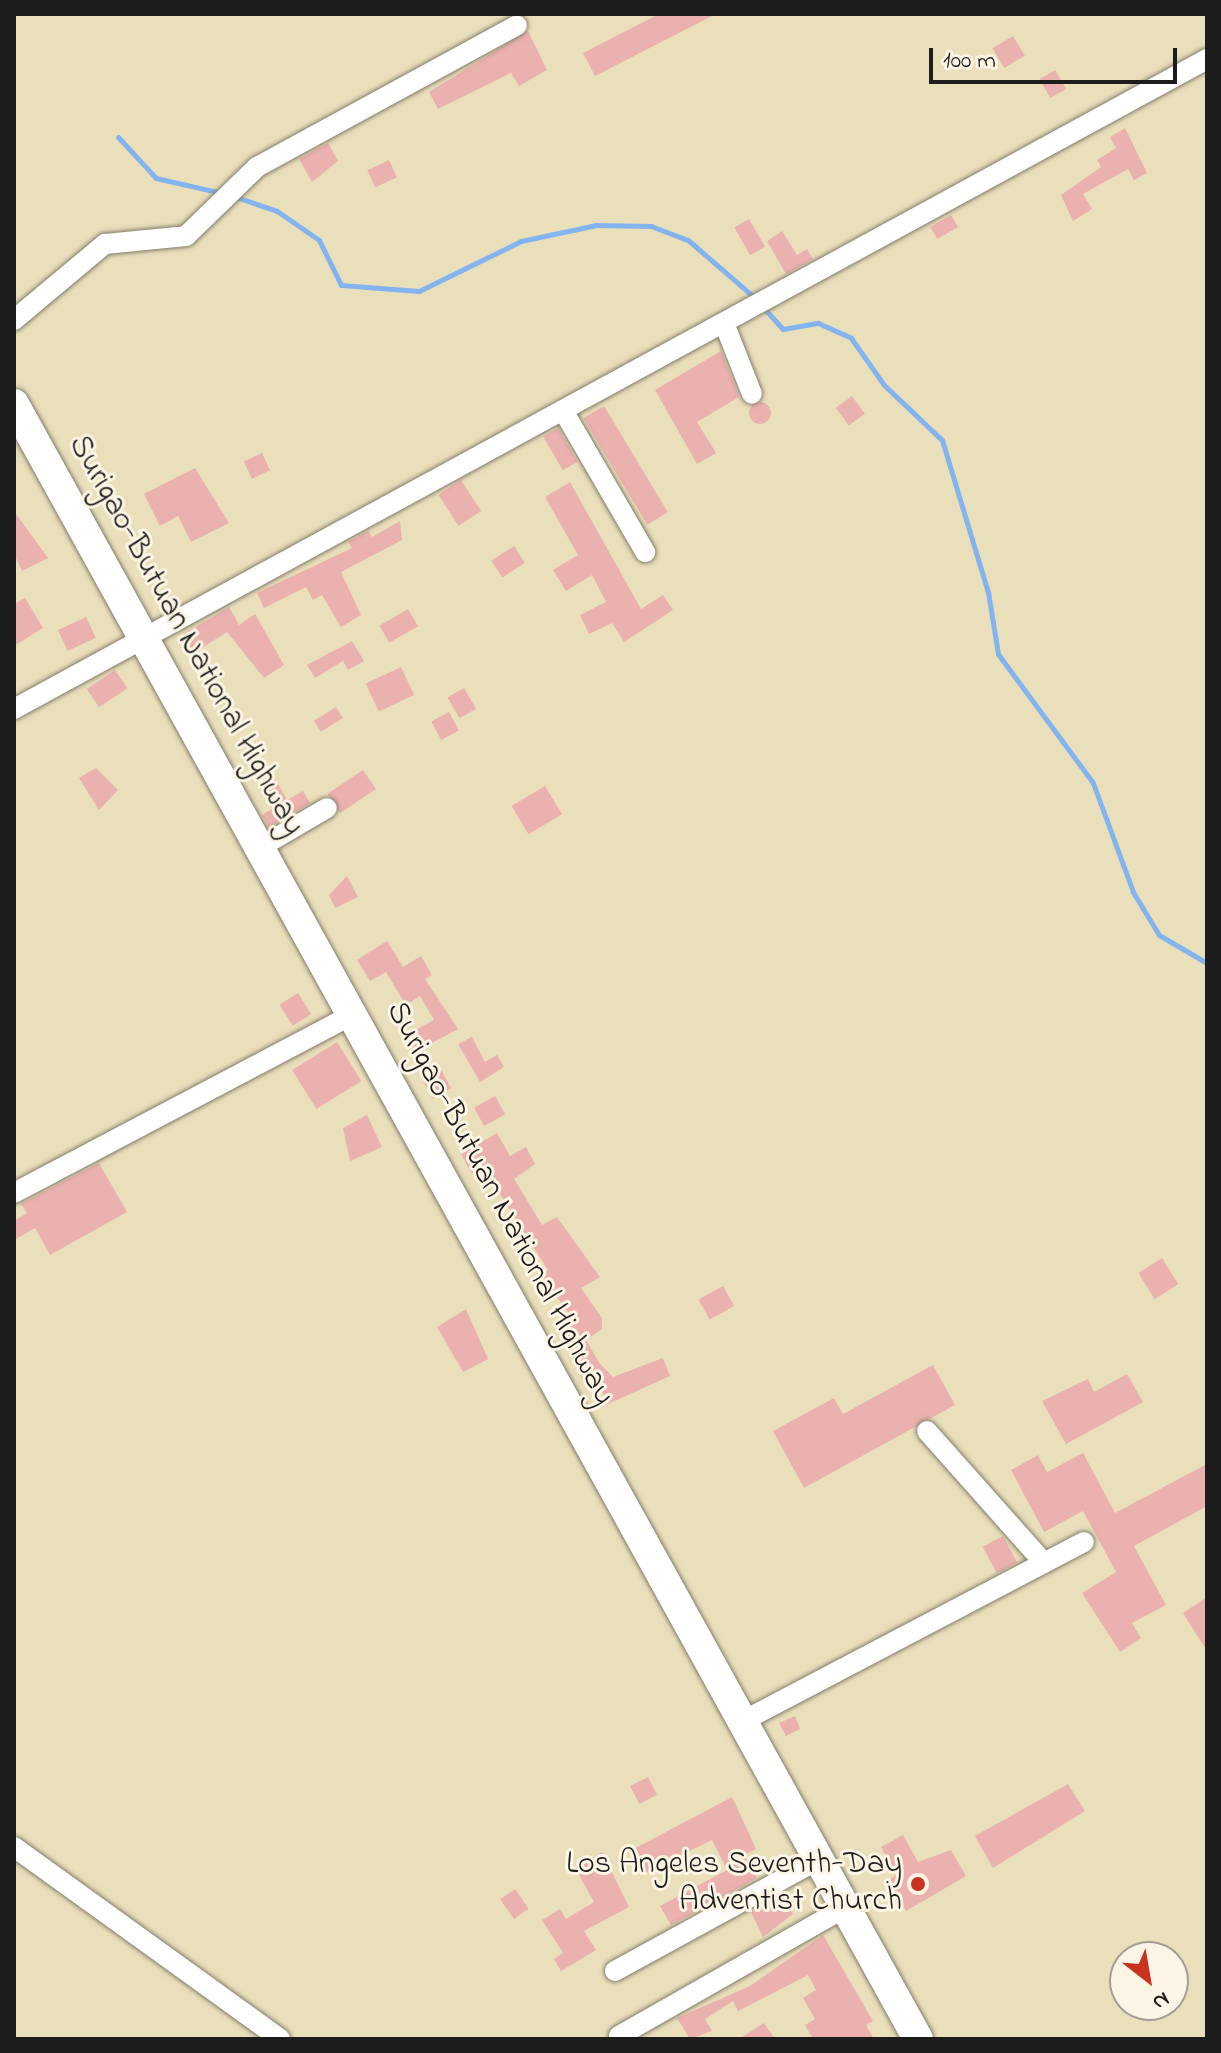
<!DOCTYPE html>
<html>
<head>
<meta charset="utf-8">
<style>
  body { margin:0 }
  #map { position:relative; width:1221px; height:2053px; overflow:hidden; background:#eadfbb; font-family:"Indie Flower",sans-serif }
  div>[style] { position:absolute }
  [style*='--x'] { left:calc(var(--x)*1px); top:calc(var(--y)*1px); width:calc(var(--w)*1px); rotate:calc(var(--a)*1deg) }
  .stream>* { height:5px; margin:-2.5px; padding:0 2.5px; transform-origin:2.5px; border-radius:2.5px; background:#83b4ef }
  .building>* { inset:0; background:#ebb1af; transform-origin:0 0 }
  .round { border-radius:50% }
  .roads { filter:drop-shadow(0 0 2px #837e6c) drop-shadow(0 0 2px #837e6c) }
  .minor>* { height:20px; margin:-10px; padding:0 10px; transform-origin:10px; border-radius:10px; background:#fff }
  .highway>* { height:30px; margin:-15px; padding:0 15px; transform-origin:15px; border-radius:15px; background:#fff }
  .dots>* { width:22px; height:22px; translate:-50% -50%; box-sizing:border-box; border:4px solid #fcf5e5; border-radius:50% }
  span { translate:-50% -50%; white-space:nowrap; text-align:center; line-height:1.15; -webkit-text-stroke:6px #fcf5e5; paint-order:stroke }
  .street-label { font-size:32px; color:#1c1c1c }
  .poi-label { font-size:32px; color:#1c1c1c }
  .right { translate:-100% -50%; text-align:right }
  .frame { position:absolute; inset:0; border:16px solid #1c1c1c; pointer-events:none }
  .north { position:absolute; left:1109px; top:1941px; width:80px; height:80px; box-sizing:border-box; background:#fcf5e5; border:2px solid #a29e95; border-radius:50%; rotate:149deg; font-size:22px; font-weight:700; line-height:32px; text-align:center; color:#1c1c1c }
  .north::after { content:''; display:block; margin:auto; width:28px; height:36px; background:#c8321e; clip-path:polygon(50% 0,100% 100%,50% 72%,0 100%) }
  .scale { position:absolute; left:929px; top:48px; width:248px; height:36px; box-sizing:border-box; border:4px solid #1c1c1c; border-top:0; padding-left:10px; font-size:24px; line-height:28px; white-space:nowrap; color:#1c1c1c; -webkit-text-stroke:6px #fcf5e5; paint-order:stroke }
</style>
</head>
<body>
<div id="map">
  <div class="stream">
    <i style="--x:118;--y:137;--w:56;--a:47.2"></i>
    <i style="--x:156;--y:178;--w:68;--a:12.8"></i>
    <i style="--x:236;--y:197;--w:43;--a:18.9"></i>
    <i style="--x:277;--y:211;--w:51;--a:34.6"></i>
    <i style="--x:319;--y:240;--w:50;--a:63.9"></i>
    <i style="--x:341;--y:285;--w:78;--a:4.4"></i>
    <i style="--x:419;--y:291;--w:114;--a:-26.1"></i>
    <i style="--x:521;--y:241;--w:77;--a:-12"></i>
    <i style="--x:596;--y:225;--w:55;--a:1"></i>
    <i style="--x:651;--y:226;--w:40;--a:21"></i>
    <i style="--x:688;--y:240;--w:90;--a:40.9"></i>
    <i style="--x:762;--y:306;--w:31;--a:48"></i>
    <i style="--x:783;--y:329;--w:36;--a:-10"></i>
    <i style="--x:818;--y:323;--w:36;--a:24"></i>
    <i style="--x:851;--y:338;--w:57;--a:54.9"></i>
    <i style="--x:884;--y:385;--w:80;--a:43.5"></i>
    <i style="--x:942;--y:440;--w:159;--a:73.2"></i>
    <i style="--x:988;--y:592;--w:63;--a:80.8"></i>
    <i style="--x:998;--y:654;--w:160;--a:53.6"></i>
    <i style="--x:1093;--y:783;--w:116;--a:69.8"></i>
    <i style="--x:1133;--y:892;--w:50;--a:58.8"></i>
    <i style="--x:1159;--y:935;--w:56;--a:30.3"></i>
  </div>
  <div class="building">
    <i style="clip-path:polygon(659px 14px,716px 14px,595px 76px,583px 53px)"></i>
    <i style="clip-path:polygon(528px 31px,547px 70px,519px 86px,511px 73px,438px 109px,429px 92px)"></i>
    <i style="left:1013px;top:36px;width:23px;height:24px;rotate:59deg"></i>
    <i style="left:1055px;top:70px;width:22px;height:18px;rotate:60deg"></i>
    <i style="clip-path:polygon(1125px 128px,1147px 173px,1134px 180px,1128px 169px,1083px 194px,1092px 209px,1073px 221px,1061px 195px,1101px 167px,1097px 160px,1116px 148px,1110px 137px)"></i>
    <i style="clip-path:polygon(328px 143px,338px 161px,312px 182px,299px 159px)"></i>
    <i style="left:389px;top:160px;width:19px;height:24px;rotate:65deg"></i>
    <i style="left:951px;top:215px;width:14px;height:24px;rotate:60deg"></i>
    <i style="left:749px;top:219px;width:32px;height:17px;rotate:60deg"></i>
    <i style="clip-path:polygon(782px 231px,797px 255px,807px 249px,813px 259px,786px 274px,767px 241px)"></i>
    <i style="clip-path:polygon(721px 351px,739px 397px,697px 422px,716px 453px,697px 464px,655px 390px)"></i>
    <i style="left:852px;top:396px;width:22px;height:20px;rotate:54deg"></i>
    <i class="round" style="left:749px;top:402px;width:22px;height:22px"></i>
    <i style="left:604px;top:406px;width:124px;height:24px;rotate:59deg"></i>
    <i style="left:558px;top:428px;width:39px;height:17px;rotate:60deg"></i>
    <i style="left:262px;top:453px;width:19px;height:20px;rotate:65deg"></i>
    <i style="clip-path:polygon(195px 468px,229px 523px,191px 542px,178px 516px,160px 526px,144px 494px)"></i>
    <i style="left:461px;top:480px;width:37px;height:27px;rotate:57deg"></i>
    <i style="clip-path:polygon(570px 482px,641px 609px,663px 595px,673px 610px,624px 642px,612px 623px,589px 634px,580px 615px,606px 602px,592px 575px,566px 591px,553px 570px,578px 555px,545px 497px)"></i>
    <i style="clip-path:polygon(14px 511px,48px 558px,22px 571px,14px 554px)"></i>
    <i style="clip-path:polygon(400px 521px,402px 540px,341px 572px,361px 615px,341px 627px,322px 595px,313px 600px,306px 587px,264px 608px,257px 593px,352px 548px,348px 542px,368px 531px,372px 537px)"></i>
    <i style="left:514px;top:546px;width:20px;height:27px;rotate:57deg"></i>
    <i style="clip-path:polygon(25px 598px,43px 628px,14px 646px,14px 604px)"></i>
    <i style="clip-path:polygon(229px 607px,239px 625px,255px 614px,284px 665px,264px 678px,227px 632px,194px 653px,182px 635px)"></i>
    <i style="left:408px;top:609px;width:20px;height:33px;rotate:60deg"></i>
    <i style="left:86px;top:617px;width:23px;height:31px;rotate:65deg"></i>
    <i style="clip-path:polygon(352px 641px,364px 661px,348px 670px,343px 661px,315px 678px,307px 665px)"></i>
    <i style="left:401px;top:667px;width:31px;height:39px;rotate:65deg"></i>
    <i style="left:115px;top:670px;width:22px;height:34px;rotate:56deg"></i>
    <i style="left:464px;top:688px;width:24px;height:19px;rotate:60deg"></i>
    <i style="left:336px;top:707px;width:13px;height:26px;rotate:58deg"></i>
    <i style="left:449px;top:712px;width:21px;height:20px;rotate:62deg"></i>
    <i style="clip-path:polygon(96px 768px,118px 790px,99px 810px,79px 778px)"></i>
    <i style="clip-path:polygon(269px 768px,287px 800px,303px 791px,310px 803px,269px 827px,262px 815px,272px 809px,254px 776px)"></i>
    <i style="left:363px;top:770px;width:23px;height:43px;rotate:56deg"></i>
    <i style="left:545px;top:786px;width:33px;height:39px;rotate:59deg"></i>
    <i style="clip-path:polygon(347px 876px,358px 897px,335px 908px,329px 895px)"></i>
    <i style="clip-path:polygon(387px 941px,403px 967px,421px 956px,432px 975px,425px 979px,458px 1029px,415px 1052px,406px 1035px,434px 1020px,420px 996px,406px 1005px,386px 972px,370px 981px,357px 960px)"></i>
    <i style="left:298px;top:993px;width:25px;height:22px;rotate:58deg"></i>
    <i style="clip-path:polygon(472px 1037px,485px 1062px,497px 1055px,504px 1067px,480px 1082px,458px 1044px)"></i>
    <i style="left:337px;top:1042px;width:46px;height:53px;rotate:58deg"></i>
    <i style="left:441px;top:1070px;width:21px;height:21px;rotate:61deg"></i>
    <i style="left:495px;top:1096px;width:21px;height:24px;rotate:61deg"></i>
    <i style="clip-path:polygon(367px 1115px,382px 1147px,350px 1161px,343px 1128px)"></i>
    <i style="clip-path:polygon(497px 1133px,510px 1156px,526px 1147px,535px 1164px,514px 1179px,542px 1225px,557px 1217px,600px 1277px,581px 1288px,602px 1318px,602px 1329px,586px 1340px,600px 1364px,613px 1377px,663px 1358px,670px 1376px,608px 1404px,602px 1391px,585px 1386px,558px 1325px,571px 1316px,540px 1274px,548px 1270px,483px 1167px,472px 1174px,461px 1154px)"></i>
    <i style="clip-path:polygon(99px 1163px,127px 1212px,50px 1255px,35px 1228px,14px 1240px,14px 1221px,27px 1213px,21px 1204px)"></i>
    <i style="left:1162px;top:1258px;width:31px;height:28px;rotate:58deg"></i>
    <i style="left:723px;top:1286px;width:23px;height:28px;rotate:61deg"></i>
    <i style="clip-path:polygon(466px 1309px,488px 1359px,463px 1372px,437px 1327px)"></i>
    <i style="clip-path:polygon(933px 1365px,955px 1405px,804px 1488px,773px 1431px,834px 1398px,843px 1414px)"></i>
    <i style="clip-path:polygon(1127px 1374px,1143px 1402px,1066px 1444px,1042px 1401px,1088px 1379px,1094px 1392px)"></i>
    <i style="clip-path:polygon(1083px 1453px,1115px 1513px,1207px 1464px,1207px 1506px,1134px 1546px,1166px 1605px,1132px 1623px,1141px 1638px,1120px 1652px,1082px 1593px,1116px 1572px,1083px 1511px,1044px 1532px,1011px 1470px,1038px 1455px,1047px 1472px)"></i>
    <i style="left:1003px;top:1536px;width:30px;height:23px;rotate:62deg"></i>
    <i style="clip-path:polygon(1207px 1597px,1207px 1651px,1183px 1613px)"></i>
    <i style="clip-path:polygon(795px 1716px,800px 1729px,786px 1736px,779px 1723px)"></i>
    <i style="left:648px;top:1777px;width:20px;height:20px;rotate:63deg"></i>
    <i style="clip-path:polygon(1068px 1784px,1085px 1811px,993px 1868px,975px 1836px)"></i>
    <i style="clip-path:polygon(732px 1797px,756px 1849px,744px 1855px,757px 1878px,671px 1925px,660px 1906px,727px 1870px,712px 1840px,643px 1874px,630px 1851px)"></i>
    <i style="clip-path:polygon(903px 1835px,918px 1862px,951px 1850px,966px 1876px,906px 1911px,888px 1880px,896px 1875px,881px 1847px)"></i>
    <i style="clip-path:polygon(602px 1852px,629px 1907px,584px 1931px,596px 1950px,561px 1971px,554px 1959px,563px 1953px,542px 1920px,560px 1909px,566px 1919px,594px 1902px,575px 1868px)"></i>
    <i style="left:515px;top:1889px;width:24px;height:18px;rotate:55deg"></i>
    <i style="clip-path:polygon(783px 1894px,793px 1914px,763px 1937px,751px 1912px)"></i>
    <i style="clip-path:polygon(823px 1935px,873px 2021px,866px 2025px,874px 2039px,813px 2039px,805px 2025px,815px 2019px,803px 1998px,816px 1990px,808px 1975px,738px 2011px,733px 2001px,705px 2019px,712px 2031px,690px 2039px,677px 2018px,750px 1986px)"></i>
    <i style="clip-path:polygon(764px 2023px,775px 2039px,739px 2039px)"></i>
  </div>
  <div class="roads">
    <div class="minor">
      <i style="--x:14;--y:320;--w:119;--a:-39.9"></i>
      <i style="--x:105;--y:244;--w:81;--a:-5.6"></i>
      <i style="--x:186;--y:236;--w:99;--a:-44.2"></i>
      <i style="--x:257;--y:167;--w:296;--a:-28.6"></i>
      <i style="--x:724;--y:323;--w:76;--a:68.5"></i>
      <i style="--x:564;--y:412;--w:162;--a:59.9"></i>
      <i style="--x:14;--y:709;--w:1359;--a:-28.58"></i>
      <i style="--x:262;--y:846;--w:75;--a:-30.3"></i>
      <i style="--x:14;--y:1193;--w:386;--a:-27.8"></i>
      <i style="--x:927;--y:1431;--w:176;--a:48.4"></i>
      <i style="--x:743;--y:1721;--w:385;--a:-27.7"></i>
      <i style="--x:14;--y:1847;--w:328;--a:35.8"></i>
      <i style="--x:615;--y:1971;--w:231;--a:-28.7"></i>
      <i style="--x:619;--y:2036;--w:261;--a:-29.6"></i>
    </div>
    <div class="highway">
      <i style="--x:14;--y:404;--w:1868;--a:61.06"></i>
    </div>
  </div>
  <div class="dots">
    <i style="left:918px;top:1884px;background:#c8321e"></i>
  </div>
  <div class="street-label">
    <span style="left:185px;top:636px;rotate:61deg">Surigao-Butuan National Highway</span>
    <span style="left:499px;top:1204px;rotate:62deg">Surigao-Butuan National Highway</span>
  </div>
  <div class="poi-label">
    <span class="right" style="left:902px;top:1884px">Los Angeles Seventh-Day<br>Adventist Church</span>
  </div>
  <div class="frame"></div>
  <div class="north">N</div>
  <div class="scale">100 m</div>
</div>
</body>
</html>
